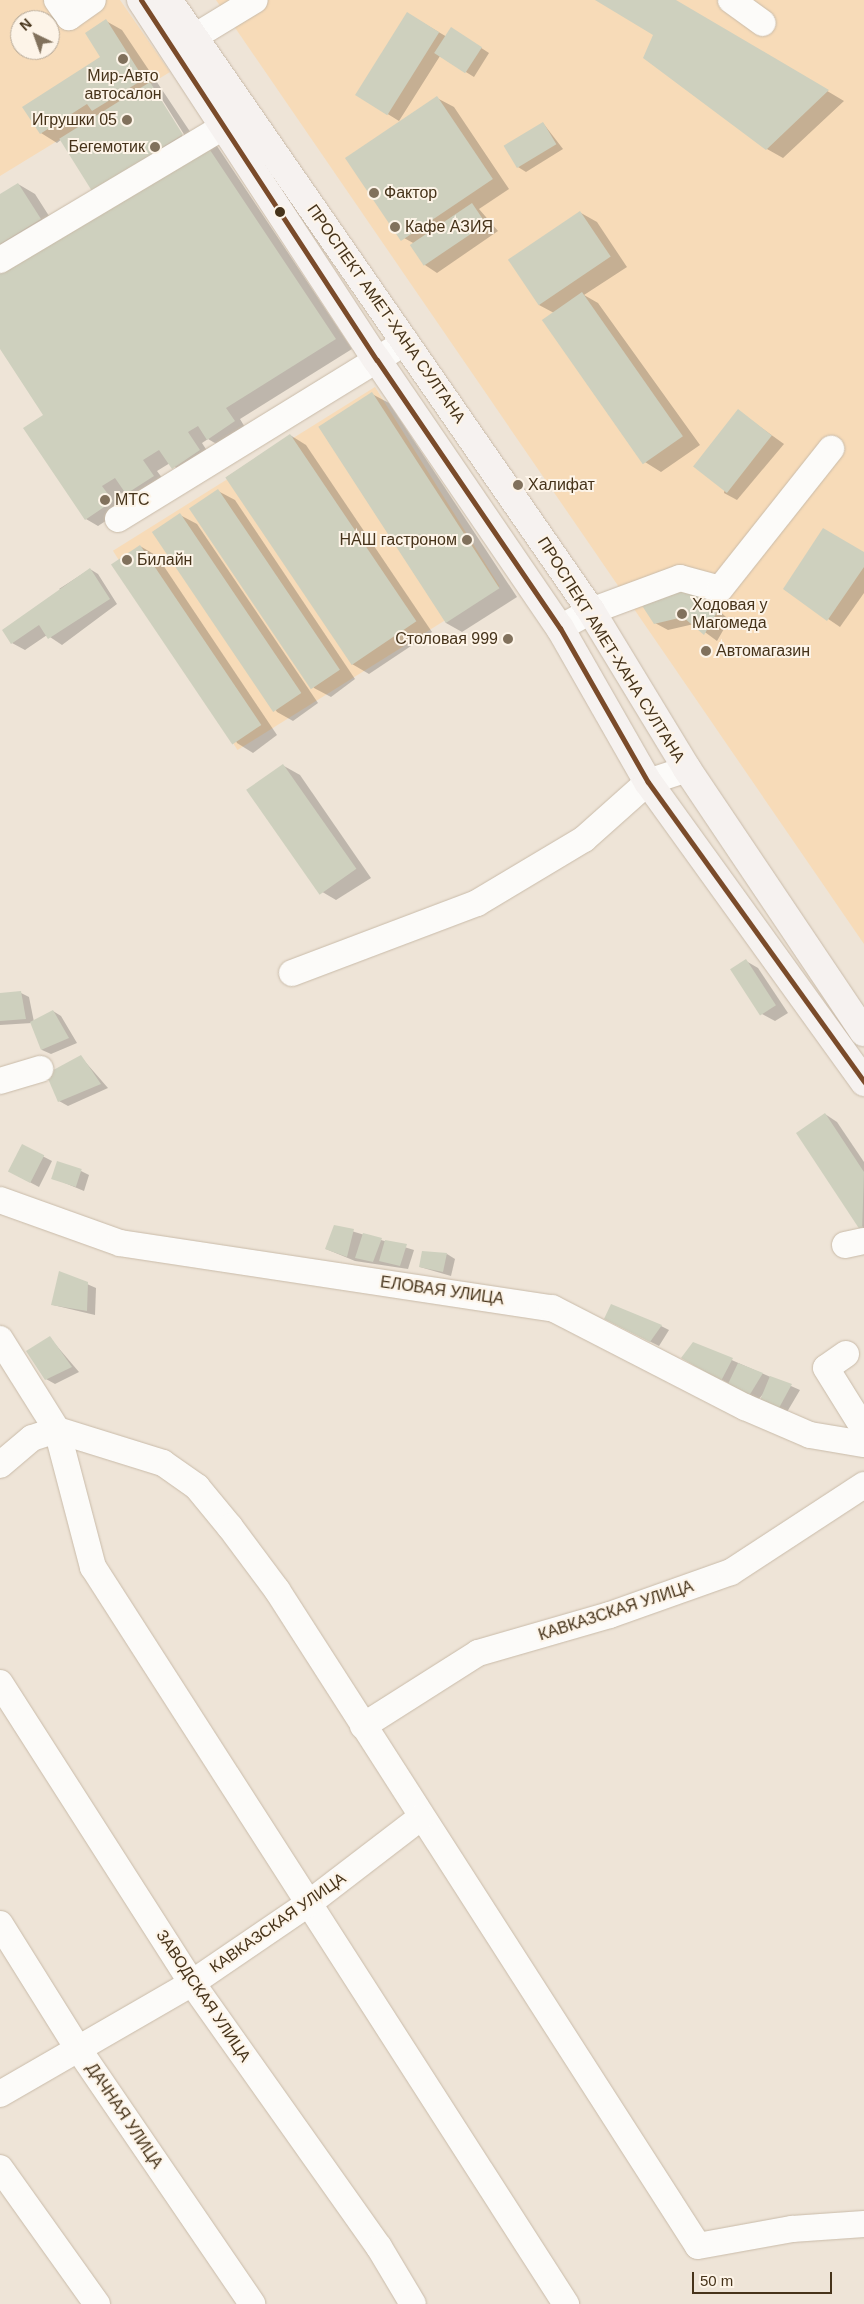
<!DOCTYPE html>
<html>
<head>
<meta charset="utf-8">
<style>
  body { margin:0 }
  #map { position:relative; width:864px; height:2304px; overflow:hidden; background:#eee4d7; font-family:Helvetica,sans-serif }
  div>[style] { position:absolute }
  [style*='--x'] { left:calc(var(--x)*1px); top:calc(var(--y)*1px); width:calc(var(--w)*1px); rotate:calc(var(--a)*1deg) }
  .built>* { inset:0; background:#f7dbb8; transform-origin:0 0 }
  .shadow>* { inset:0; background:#0003 }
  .building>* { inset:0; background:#ced0be; transform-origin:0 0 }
  .roads { filter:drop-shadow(0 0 1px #c9bba9) drop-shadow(0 0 1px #c9bba9) }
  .minor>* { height:26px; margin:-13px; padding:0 13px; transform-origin:13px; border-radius:13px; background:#fcfbf9 }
  .major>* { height:28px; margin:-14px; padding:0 14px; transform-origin:14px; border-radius:14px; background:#f6f2f0 }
  .bus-1>* { height:5px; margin:-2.5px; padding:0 2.5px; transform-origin:2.5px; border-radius:2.5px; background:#7a4b2a }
  .dots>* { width:14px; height:14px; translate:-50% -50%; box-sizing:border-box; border:2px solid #fdf4e8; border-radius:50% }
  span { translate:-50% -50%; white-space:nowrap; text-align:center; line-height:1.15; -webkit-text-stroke:4px #fdf4e8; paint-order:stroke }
  .poi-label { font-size:16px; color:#46331a }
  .right { translate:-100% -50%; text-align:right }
  .left { translate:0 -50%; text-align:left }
  .street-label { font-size:16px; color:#46331a }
  .north { position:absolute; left:10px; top:10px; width:50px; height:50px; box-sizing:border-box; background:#fdf4e8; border:1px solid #b4a796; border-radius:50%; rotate:318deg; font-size:14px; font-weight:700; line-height:20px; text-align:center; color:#46331a }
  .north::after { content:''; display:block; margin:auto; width:18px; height:22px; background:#81715c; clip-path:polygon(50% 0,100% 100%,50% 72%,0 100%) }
  .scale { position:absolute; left:692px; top:2272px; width:140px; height:22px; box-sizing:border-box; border:2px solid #46331a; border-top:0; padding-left:6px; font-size:15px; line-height:18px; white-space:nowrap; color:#46331a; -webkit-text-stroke:4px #fdf4e8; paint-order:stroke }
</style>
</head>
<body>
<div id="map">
  <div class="built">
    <i style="clip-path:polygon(evenodd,0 0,120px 0,170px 72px,0 176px,0 0,20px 20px,50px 20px,50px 50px,20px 50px,20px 20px)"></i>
    <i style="clip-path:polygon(216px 0,864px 0,864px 944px)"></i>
    <i style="left:375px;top:387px;width:235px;height:309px;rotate:58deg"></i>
  </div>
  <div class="shadow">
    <i style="clip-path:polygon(600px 0,674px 0,844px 101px,783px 158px,767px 149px,654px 34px)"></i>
    <i style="clip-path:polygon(evenodd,106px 21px,122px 30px,195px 139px,217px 146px,352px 349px,240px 419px,246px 429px,220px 446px,208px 439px,202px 443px,211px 457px,185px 475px,170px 463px,157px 471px,166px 483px,140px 501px,125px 491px,116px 497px,124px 509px,98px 526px,86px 519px,44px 415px,0 347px,0 195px,18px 184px,35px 194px,58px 230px,107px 197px,62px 139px,57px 143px,41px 133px,102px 57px,106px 21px,157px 96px,160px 96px,187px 139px,185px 140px,157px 96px)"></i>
    <i style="clip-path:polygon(420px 21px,447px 37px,460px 34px,489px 53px,474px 77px,440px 56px,399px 121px,357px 95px)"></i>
    <i style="clip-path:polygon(437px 98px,454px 107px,509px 189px,479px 209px,498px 231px,437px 273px,425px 265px,412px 246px,415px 244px,404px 238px)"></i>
    <i style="clip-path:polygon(543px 123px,563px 149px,526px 172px,518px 167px)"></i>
    <i style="clip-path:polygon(581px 213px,597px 222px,627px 267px,584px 295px,598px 303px,700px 445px,661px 472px,645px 462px,554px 313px,539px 305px)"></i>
    <i style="clip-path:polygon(372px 394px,389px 403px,517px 597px,462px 632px,446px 623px)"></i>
    <i style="clip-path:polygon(738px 411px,784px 444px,737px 500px,724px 493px)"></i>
    <i style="clip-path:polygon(290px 435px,306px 445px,432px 632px,369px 674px,352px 664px,227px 477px)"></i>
    <i style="clip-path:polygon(218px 491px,235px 500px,355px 679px,331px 697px,314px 688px)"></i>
    <i style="clip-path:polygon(180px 515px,197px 524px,318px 703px,293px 721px,277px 712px,153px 532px)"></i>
    <i style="clip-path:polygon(140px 546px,157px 556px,277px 735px,253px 753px,237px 743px)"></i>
    <i style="clip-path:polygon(864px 553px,864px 593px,840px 627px,784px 589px)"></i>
    <i style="clip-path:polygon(90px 569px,98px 574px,117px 604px,62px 645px,47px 635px,25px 650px,12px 643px,62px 591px,59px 589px)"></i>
    <i style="clip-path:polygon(702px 594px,729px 620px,717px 641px,694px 624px,668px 630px,655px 623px)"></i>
    <i style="clip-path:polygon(284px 766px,300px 775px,371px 878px,336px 900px,319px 890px)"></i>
    <i style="clip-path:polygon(746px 961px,758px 968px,788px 1013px,775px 1021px,762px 1014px)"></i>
    <i style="clip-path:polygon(21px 993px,29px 997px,34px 1022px,53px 1011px,61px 1016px,77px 1043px,51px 1054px,42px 1050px,32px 1023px,0 1025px,0 994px)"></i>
    <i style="clip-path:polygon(81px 1057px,108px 1088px,68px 1106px,59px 1101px)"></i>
    <i style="clip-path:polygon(825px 1114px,837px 1122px,864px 1162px,864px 1232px)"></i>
    <i style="clip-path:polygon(23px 1146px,52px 1161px,39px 1187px,18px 1176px)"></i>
    <i style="clip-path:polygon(81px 1171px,89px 1175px,84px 1191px,53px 1178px)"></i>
    <i style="clip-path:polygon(335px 1226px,414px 1250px,408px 1269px,355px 1261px,326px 1249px)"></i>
    <i style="clip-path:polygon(447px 1254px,455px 1259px,451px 1276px,420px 1267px)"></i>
    <i style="clip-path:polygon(87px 1284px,96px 1288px,95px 1315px,53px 1305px)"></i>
    <i style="clip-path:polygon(613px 1323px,661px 1326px,669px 1330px,659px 1346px)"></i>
    <i style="clip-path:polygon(50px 1338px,79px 1372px,55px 1384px,46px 1379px)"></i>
    <i style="clip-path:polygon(693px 1343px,800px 1390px,787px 1412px,769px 1404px,764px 1393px,758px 1400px,683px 1358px)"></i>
  </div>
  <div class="building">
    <i style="clip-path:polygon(595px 0,676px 0,829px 90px,766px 150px,643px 58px,653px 35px)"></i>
    <i style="left:407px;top:12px;width:38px;height:98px;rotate:32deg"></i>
    <i style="clip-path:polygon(106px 19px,144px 79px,92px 111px,87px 104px,40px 134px,22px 107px,100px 57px,85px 33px)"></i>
    <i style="left:451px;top:27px;width:37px;height:31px;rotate:33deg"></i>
    <i style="left:150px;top:82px;width:62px;height:107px;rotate:58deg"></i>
    <i style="left:437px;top:96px;width:100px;height:111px;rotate:56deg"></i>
    <i style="left:543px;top:122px;width:26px;height:46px;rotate:59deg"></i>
    <i style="clip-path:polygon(200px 135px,336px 339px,226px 408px,235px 421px,207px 440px,198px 426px,188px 432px,200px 450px,172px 469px,159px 450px,143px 460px,154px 476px,126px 494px,115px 478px,102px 486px,113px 501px,85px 520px,23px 428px,43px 415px,0 349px,0 267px)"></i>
    <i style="clip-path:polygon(18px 183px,41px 219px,0 244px,0 194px)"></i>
    <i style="left:472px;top:203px;width:25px;height:75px;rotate:56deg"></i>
    <i style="left:580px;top:211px;width:55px;height:87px;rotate:56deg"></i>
    <i style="left:582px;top:292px;width:176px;height:49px;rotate:55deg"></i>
    <i style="left:372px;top:392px;width:234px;height:64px;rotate:57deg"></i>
    <i style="left:738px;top:409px;width:43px;height:73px;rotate:38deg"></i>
    <i style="left:290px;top:434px;width:226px;height:78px;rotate:56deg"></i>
    <i style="left:218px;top:489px;width:218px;height:35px;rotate:56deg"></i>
    <i style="left:180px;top:513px;width:217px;height:34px;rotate:56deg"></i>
    <i style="clip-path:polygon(823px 528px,864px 552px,864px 567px,827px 621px,783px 589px)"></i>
    <i style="left:140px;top:545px;width:217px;height:35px;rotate:56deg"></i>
    <i style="clip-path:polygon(90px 568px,110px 599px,48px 639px,39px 625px,11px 644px,2px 630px)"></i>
    <i style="clip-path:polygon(657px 588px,698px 592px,717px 612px,704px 635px,683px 617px,654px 624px,637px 598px)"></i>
    <i style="left:283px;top:764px;width:128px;height:45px;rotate:55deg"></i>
    <i style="left:746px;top:959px;width:55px;height:19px;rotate:57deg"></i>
    <i style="clip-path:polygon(21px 991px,26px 1019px,0 1021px,0 993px)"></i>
    <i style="clip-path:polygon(53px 1010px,69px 1038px,41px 1050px,30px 1022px)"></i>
    <i style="clip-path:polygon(81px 1055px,101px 1084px,58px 1102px,46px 1074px)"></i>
    <i style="clip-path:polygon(825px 1113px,864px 1172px,862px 1233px,796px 1133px)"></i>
    <i style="left:22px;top:1144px;width:25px;height:31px;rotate:27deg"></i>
    <i style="left:57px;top:1161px;width:26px;height:19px;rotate:18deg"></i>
    <i style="clip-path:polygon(334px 1225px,354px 1229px,347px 1257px,325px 1249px)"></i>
    <i style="clip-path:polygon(363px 1233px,382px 1238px,373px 1262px,355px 1258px)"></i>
    <i style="clip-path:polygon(385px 1240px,407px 1244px,400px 1266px,379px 1261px)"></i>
    <i style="clip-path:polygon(422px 1251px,447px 1253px,443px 1272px,419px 1267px)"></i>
    <i style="clip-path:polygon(59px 1271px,88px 1282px,87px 1311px,51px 1305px)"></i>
    <i style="clip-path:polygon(611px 1304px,662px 1325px,650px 1342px,604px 1319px)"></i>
    <i style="clip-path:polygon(50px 1336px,72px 1367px,45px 1380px,26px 1351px)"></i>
    <i style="clip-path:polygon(693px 1342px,733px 1358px,721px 1381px,681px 1358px)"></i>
    <i style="clip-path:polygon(738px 1363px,763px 1373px,749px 1396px,727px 1386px)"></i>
    <i style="clip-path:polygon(770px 1376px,792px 1384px,779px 1408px,760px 1400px)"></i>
  </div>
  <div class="roads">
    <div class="minor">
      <i style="--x:57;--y:0;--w:21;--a:55"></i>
      <i style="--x:69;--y:17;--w:29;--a:-35"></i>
      <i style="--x:731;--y:0;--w:39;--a:36"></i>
      <i style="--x:176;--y:48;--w:92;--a:-31.3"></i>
      <i style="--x:0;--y:260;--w:282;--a:-30.8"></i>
      <i style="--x:118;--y:519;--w:338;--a:-31.6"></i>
      <i style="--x:560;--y:628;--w:35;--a:-29"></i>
      <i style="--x:591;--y:611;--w:95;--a:-20.3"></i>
      <i style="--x:680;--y:578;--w:41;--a:15.4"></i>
      <i style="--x:720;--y:589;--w:179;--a:-51.6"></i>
      <i style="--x:292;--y:973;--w:198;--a:-20.7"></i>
      <i style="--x:477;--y:903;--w:125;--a:-30.9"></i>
      <i style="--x:584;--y:839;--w:86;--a:-41.7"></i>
      <i style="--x:648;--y:782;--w:41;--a:-18.4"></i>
      <i style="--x:0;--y:1081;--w:42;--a:-16.7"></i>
      <i style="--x:0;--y:1200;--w:127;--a:19.7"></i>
      <i style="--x:120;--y:1243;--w:437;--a:8.6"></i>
      <i style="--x:552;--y:1308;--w:217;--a:27.2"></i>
      <i style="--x:745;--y:1407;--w:71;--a:23.3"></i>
      <i style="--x:810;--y:1435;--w:55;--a:9.5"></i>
      <i style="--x:845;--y:1245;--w:19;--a:-12"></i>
      <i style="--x:0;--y:1339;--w:107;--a:57.9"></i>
      <i style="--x:57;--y:1430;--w:142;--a:75.3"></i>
      <i style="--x:93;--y:1567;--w:876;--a:57.31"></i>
      <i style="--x:846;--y:1354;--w:24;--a:145"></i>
      <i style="--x:826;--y:1368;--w:72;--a:58.1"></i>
      <i style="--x:57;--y:1430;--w:111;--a:17.3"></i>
      <i style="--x:163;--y:1463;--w:42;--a:35.2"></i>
      <i style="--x:197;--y:1487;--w:52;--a:50.5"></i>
      <i style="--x:230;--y:1527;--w:79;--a:53.3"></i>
      <i style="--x:277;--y:1590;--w:779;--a:57.31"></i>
      <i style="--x:698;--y:2246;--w:96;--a:-10.3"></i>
      <i style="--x:792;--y:2229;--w:72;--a:-4"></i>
      <i style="--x:0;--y:1465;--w:42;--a:-40.2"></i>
      <i style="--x:32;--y:1438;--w:26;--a:-18"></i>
      <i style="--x:0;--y:1683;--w:356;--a:57.4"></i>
      <i style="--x:192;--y:1983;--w:324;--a:54.7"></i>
      <i style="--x:379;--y:2247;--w:66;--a:59.2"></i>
      <i style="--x:363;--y:1726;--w:136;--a:-32.4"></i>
      <i style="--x:478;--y:1653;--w:137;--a:-16.1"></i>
      <i style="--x:610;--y:1615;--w:128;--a:-19.6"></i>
      <i style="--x:731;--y:1572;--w:159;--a:-33.2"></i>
      <i style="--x:0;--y:1924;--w:145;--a:58"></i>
      <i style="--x:77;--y:2047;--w:311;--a:55.7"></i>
      <i style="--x:0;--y:2094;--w:222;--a:-30"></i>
      <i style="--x:192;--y:1983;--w:140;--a:-34.3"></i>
      <i style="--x:308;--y:1904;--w:141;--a:-37.5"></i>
      <i style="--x:0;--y:2168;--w:167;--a:54.5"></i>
    </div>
    <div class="major">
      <i style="--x:141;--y:0;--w:430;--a:56.8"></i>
      <i style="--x:377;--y:360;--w:325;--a:55.7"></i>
      <i style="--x:560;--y:628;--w:177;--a:60.3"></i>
      <i style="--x:648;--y:782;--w:370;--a:54.2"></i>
      <i style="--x:168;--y:0;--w:743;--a:55.3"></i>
      <i style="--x:591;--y:611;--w:185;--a:58.7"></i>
      <i style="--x:687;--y:769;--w:317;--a:56.1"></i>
    </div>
  </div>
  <div class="bus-1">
    <i style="--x:141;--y:0;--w:430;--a:56.8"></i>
    <i style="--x:377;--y:360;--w:325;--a:55.7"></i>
    <i style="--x:560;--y:628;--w:177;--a:60.3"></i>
    <i style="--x:648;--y:782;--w:370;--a:54.2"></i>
  </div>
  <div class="dots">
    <i style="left:123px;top:59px;background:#81715c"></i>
    <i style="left:127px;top:120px;background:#81715c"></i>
    <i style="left:155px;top:147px;background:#81715c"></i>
    <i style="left:374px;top:193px;background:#81715c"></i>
    <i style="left:280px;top:212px;background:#46331a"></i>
    <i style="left:395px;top:227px;background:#81715c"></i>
    <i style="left:518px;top:485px;background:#81715c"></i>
    <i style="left:105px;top:500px;background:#81715c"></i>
    <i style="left:467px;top:540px;background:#81715c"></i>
    <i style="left:127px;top:560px;background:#81715c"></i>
    <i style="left:682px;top:614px;background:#81715c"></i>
    <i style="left:508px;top:639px;background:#81715c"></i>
    <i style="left:706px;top:651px;background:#81715c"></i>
  </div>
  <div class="poi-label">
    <span style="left:123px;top:85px">Мир-Авто<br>автосалон</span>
    <span class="right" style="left:117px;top:120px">Игрушки 05</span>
    <span class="right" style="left:145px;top:147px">Бегемотик</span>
    <span class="left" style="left:384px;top:193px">Фактор</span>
    <span class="left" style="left:405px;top:227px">Кафе АЗИЯ</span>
    <span class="left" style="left:528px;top:485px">Халифат</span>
    <span class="left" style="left:115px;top:500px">МТС</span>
    <span class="right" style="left:457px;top:540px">НАШ гастроном</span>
    <span class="left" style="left:137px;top:560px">Билайн</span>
    <span class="left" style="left:692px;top:614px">Ходовая у<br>Магомеда</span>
    <span class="right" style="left:498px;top:639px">Столовая 999</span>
    <span class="left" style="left:716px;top:651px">Автомагазин</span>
  </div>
  <div class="street-label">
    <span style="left:386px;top:314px;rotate:55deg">ПРОСПЕКТ АМЕТ-ХАНА СУЛТАНА</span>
    <span style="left:611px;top:650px;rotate:58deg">ПРОСПЕКТ АМЕТ-ХАНА СУЛТАНА</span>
    <span style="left:442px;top:1291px;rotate:8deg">ЕЛОВАЯ УЛИЦА</span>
    <span style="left:616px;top:1611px;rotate:-18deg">КАВКАЗСКАЯ УЛИЦА</span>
    <span style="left:278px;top:1923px;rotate:-35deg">КАВКАЗСКАЯ УЛИЦА</span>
    <span style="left:203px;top:1996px;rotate:56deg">ЗАВОДСКАЯ УЛИЦА</span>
    <span style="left:124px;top:2116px;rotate:56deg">ДАЧНАЯ УЛИЦА</span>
  </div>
  <div class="north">N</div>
  <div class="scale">50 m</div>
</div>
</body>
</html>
